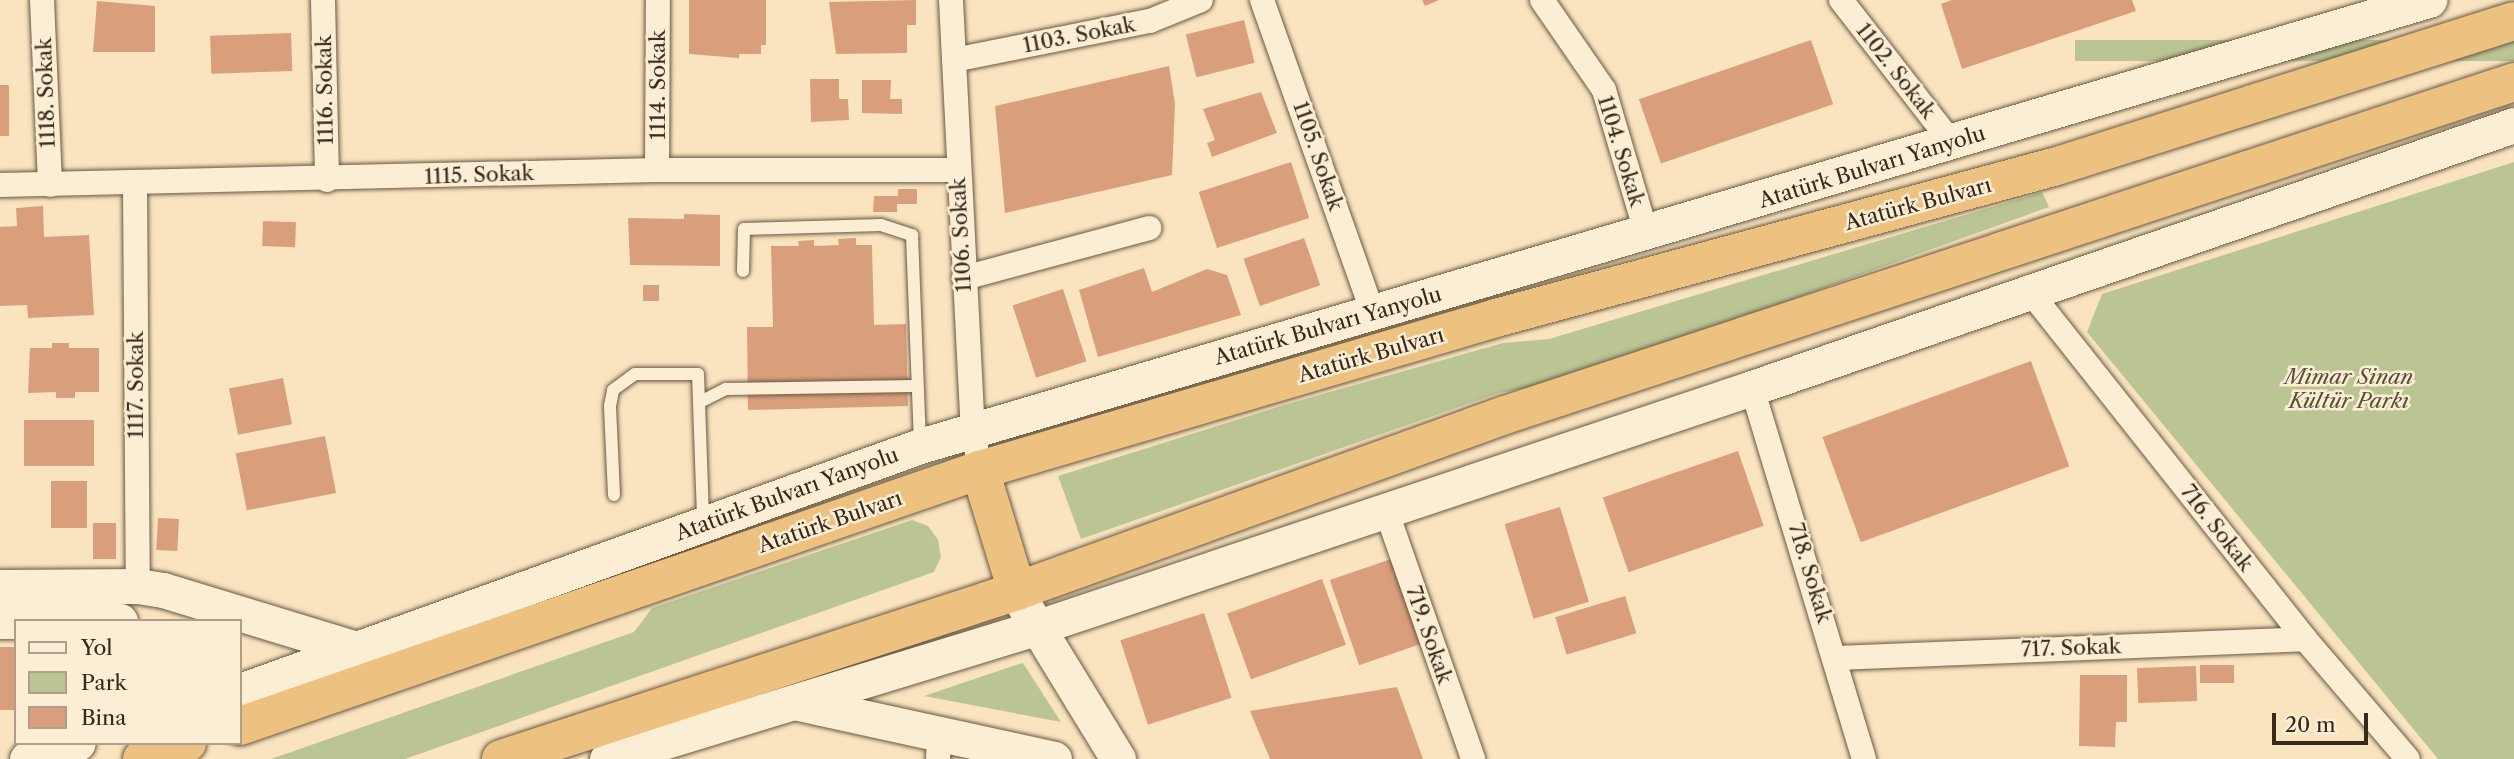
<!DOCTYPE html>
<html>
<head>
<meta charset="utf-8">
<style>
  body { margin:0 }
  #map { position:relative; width:2514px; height:759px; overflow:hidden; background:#fae4bf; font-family:"Libre Caslon Text",serif }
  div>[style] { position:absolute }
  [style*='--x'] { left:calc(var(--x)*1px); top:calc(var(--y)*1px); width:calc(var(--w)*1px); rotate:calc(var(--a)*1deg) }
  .green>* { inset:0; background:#bbc594; transform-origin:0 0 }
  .building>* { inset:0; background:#d99f7c; transform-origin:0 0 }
  .roads { filter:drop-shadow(0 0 2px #685843) drop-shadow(0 0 2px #685843) }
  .lane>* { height:12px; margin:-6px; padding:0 6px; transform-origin:6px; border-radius:6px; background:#fcedd5 }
  .street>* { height:24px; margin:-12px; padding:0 12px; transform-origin:12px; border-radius:12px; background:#fcedd5 }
  .secondary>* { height:35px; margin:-17.5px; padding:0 17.5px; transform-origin:17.5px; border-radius:17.5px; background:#fcedd5 }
  .highway>* { height:38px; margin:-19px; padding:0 19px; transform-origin:19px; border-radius:19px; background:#edc280 }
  span { translate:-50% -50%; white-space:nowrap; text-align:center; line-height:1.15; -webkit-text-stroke:5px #fcedd5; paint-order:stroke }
  .street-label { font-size:21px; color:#372a1a }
  .park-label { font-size:21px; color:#585138; font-style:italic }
  .legend { position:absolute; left:14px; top:619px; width:228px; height:126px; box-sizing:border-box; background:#fcedd5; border:2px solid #ad9f8a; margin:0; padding:9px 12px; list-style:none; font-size:21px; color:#372a1a }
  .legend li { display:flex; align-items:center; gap:14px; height:35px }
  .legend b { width:35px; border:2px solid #ad9f8a }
  .scale { position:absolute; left:2272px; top:713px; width:96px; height:32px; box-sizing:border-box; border:4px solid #372a1a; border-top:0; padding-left:9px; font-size:21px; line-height:24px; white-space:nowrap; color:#372a1a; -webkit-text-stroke:5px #fcedd5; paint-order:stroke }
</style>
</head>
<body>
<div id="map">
  <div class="green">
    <i style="left:2514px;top:40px;width:21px;height:439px;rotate:90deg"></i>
    <i style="clip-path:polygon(2514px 162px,2514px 759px,2438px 759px,2087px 332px,2102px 294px)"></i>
    <i style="clip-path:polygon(2042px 192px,2049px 207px,1565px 381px,1499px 393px,1081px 539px,1058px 476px,1284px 405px,1503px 343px,1549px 339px)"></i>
    <i style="clip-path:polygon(912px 520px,928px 526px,938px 540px,941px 557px,934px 572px,405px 759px,271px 759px,634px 632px,652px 608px)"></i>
    <i style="clip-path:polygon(1023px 663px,1061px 722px,924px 696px,1022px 663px)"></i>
  </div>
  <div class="building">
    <i style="clip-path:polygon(689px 0,766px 0,766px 45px,761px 45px,761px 54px,739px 54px,739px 58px,689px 54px)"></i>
    <i style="clip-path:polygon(916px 0,916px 25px,907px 25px,907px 53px,836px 54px,829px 2px)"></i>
    <i style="clip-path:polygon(1422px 0,1439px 0,1425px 6px)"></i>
    <i style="clip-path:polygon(1952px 0,2132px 0,2136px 11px,1962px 69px,1941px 4px)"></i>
    <i style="clip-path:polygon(97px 1px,155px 6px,155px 52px,93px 52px)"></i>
    <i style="left:1244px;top:20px;width:44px;height:60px;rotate:76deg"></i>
    <i style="left:291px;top:33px;width:38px;height:81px;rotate:88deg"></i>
    <i style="left:1811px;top:40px;width:68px;height:182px;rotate:71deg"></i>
    <i style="clip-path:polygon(1169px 66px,1175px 104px,1172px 175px,1005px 213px,995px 106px)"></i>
    <i style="clip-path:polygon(810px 79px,839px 79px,839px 99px,848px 99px,849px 120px,811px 122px)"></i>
    <i style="clip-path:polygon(862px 80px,891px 80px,890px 99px,902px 99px,902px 114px,862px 113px)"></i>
    <i style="left:0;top:85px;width:9px;height:51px"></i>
    <i style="clip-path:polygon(1261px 92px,1277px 133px,1212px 157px,1207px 143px,1215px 140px,1203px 109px)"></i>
    <i style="left:1291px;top:162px;width:59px;height:97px;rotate:72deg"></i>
    <i style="clip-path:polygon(898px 189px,917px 189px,917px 204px,897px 204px,897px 212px,873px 212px,874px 196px,898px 196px)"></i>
    <i style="clip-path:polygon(43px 206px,44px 237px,89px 235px,94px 315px,28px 318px,27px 305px,0 306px,0 227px,17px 226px,16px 208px)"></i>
    <i style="clip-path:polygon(684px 214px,720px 215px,720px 266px,630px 265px,628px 218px,684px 219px)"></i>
    <i style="left:263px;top:221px;width:33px;height:25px;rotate:2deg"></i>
    <i style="clip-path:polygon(856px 238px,856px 245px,872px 245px,874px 325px,906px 324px,908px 406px,748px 410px,747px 327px,773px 327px,771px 246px,799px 246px,798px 241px,814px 240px,814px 246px,839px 245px,838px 239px)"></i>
    <i style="left:1304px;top:238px;width:50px;height:64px;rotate:71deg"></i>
    <i style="clip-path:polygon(1144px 268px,1152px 292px,1207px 269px,1227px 275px,1241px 315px,1098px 357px,1079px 290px)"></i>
    <i style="left:643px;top:285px;width:16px;height:16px"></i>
    <i style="left:1063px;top:289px;width:76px;height:53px;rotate:72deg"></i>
    <i style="clip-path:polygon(52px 343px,69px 343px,69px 348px,99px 348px,99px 392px,75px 392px,75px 398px,56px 398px,56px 392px,28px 393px,30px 348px,52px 348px)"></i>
    <i style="left:2031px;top:361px;width:112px;height:222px;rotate:70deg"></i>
    <i style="left:283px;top:378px;width:47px;height:55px;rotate:79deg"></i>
    <i style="left:24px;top:420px;width:70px;height:46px"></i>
    <i style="left:325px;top:436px;width:58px;height:91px;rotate:79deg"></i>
    <i style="left:1738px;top:451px;width:79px;height:143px;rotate:71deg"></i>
    <i style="left:51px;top:481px;width:36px;height:47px"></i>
    <i style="left:1560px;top:507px;width:99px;height:58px;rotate:73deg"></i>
    <i style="left:158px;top:518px;width:21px;height:32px;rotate:3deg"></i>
    <i style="left:116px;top:523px;width:36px;height:23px;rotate:90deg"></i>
    <i style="left:1397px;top:557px;width:90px;height:71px;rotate:71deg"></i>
    <i style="left:1322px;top:579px;width:70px;height:101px;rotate:70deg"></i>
    <i style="left:1625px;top:596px;width:39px;height:73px;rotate:73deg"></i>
    <i style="left:1204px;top:613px;width:89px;height:88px;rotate:72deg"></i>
    <i style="left:0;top:647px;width:16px;height:63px"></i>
    <i style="left:2200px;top:665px;width:34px;height:18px"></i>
    <i style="left:2196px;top:666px;width:35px;height:59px;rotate:88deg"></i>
    <i style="clip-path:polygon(2080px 675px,2127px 675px,2127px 722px,2116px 722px,2115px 747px,2079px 746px)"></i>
    <i style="clip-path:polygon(1397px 687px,1423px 759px,1270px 759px,1250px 711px)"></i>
  </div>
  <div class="roads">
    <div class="lane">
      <i style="--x:743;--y:271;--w:42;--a:-88.6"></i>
      <i style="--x:744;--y:229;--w:137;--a:-1.7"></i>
      <i style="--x:881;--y:225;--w:33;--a:18"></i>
      <i style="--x:912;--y:235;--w:207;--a:87.8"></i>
      <i style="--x:700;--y:402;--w:29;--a:-27"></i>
      <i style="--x:726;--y:389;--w:188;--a:-0.9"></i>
      <i style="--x:614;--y:495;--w:89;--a:-92.6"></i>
      <i style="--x:610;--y:406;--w:16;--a:-79"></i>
      <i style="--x:613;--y:390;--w:27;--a:-36"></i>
      <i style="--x:635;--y:374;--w:63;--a:0"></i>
      <i style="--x:698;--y:374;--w:146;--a:88"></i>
    </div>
    <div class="street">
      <i style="--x:42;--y:0;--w:185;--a:87.5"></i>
      <i style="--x:323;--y:0;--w:180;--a:88.7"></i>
      <i style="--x:951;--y:0;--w:431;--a:87.1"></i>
      <i style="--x:973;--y:430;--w:41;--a:80.1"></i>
      <i style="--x:1262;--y:0;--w:332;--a:70.5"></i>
      <i style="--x:1542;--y:0;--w:109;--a:55.4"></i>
      <i style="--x:1604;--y:90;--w:151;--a:73.5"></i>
      <i style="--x:1841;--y:0;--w:181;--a:52.2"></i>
      <i style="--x:954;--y:60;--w:200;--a:-11.3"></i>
      <i style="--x:1150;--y:21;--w:55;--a:-22.4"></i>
      <i style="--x:657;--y:170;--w:170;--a:-89.7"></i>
      <i style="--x:135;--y:183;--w:403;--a:89.6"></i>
      <i style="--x:0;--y:185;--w:657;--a:-1.31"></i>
      <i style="--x:657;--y:170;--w:301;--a:0"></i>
      <i style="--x:964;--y:278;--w:192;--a:-15.1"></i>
      <i style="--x:2031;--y:293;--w:441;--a:51.6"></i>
      <i style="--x:2305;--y:639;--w:158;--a:49.4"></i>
      <i style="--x:1752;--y:388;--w:388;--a:73.2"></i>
      <i style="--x:1386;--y:510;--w:264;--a:70.7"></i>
      <i style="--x:1836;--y:658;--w:469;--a:-2.3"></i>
      <i style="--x:938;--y:759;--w:22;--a:-87"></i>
    </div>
    <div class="secondary">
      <i style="--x:0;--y:587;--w:138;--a:-0.4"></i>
      <i style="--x:138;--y:586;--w:25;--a:9"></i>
      <i style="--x:163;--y:590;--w:209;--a:17"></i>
      <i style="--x:1025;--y:607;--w:178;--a:58.5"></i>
      <i style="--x:0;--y:621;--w:120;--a:0"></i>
      <i style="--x:240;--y:691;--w:723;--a:-19.81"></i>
      <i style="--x:920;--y:446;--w:1574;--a:-16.47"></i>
      <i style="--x:798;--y:703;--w:262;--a:12.3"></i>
      <i style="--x:27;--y:759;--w:53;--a:-17.4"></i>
      <i style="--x:607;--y:759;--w:448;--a:-17"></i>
      <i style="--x:1035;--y:628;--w:756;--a:-18.51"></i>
      <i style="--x:1752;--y:388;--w:806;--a:-19.04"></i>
    </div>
    <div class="highway">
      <i style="--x:980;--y:470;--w:127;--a:73"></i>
      <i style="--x:240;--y:726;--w:783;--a:-19.08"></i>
      <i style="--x:980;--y:470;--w:538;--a:-16.41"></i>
      <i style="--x:1496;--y:318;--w:581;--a:-15.16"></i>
      <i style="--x:2057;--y:166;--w:479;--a:-17.6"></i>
      <i style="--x:142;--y:759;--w:48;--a:-19.6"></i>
      <i style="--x:501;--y:759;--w:543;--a:-18.03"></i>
      <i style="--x:1017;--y:591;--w:519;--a:-19.83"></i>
      <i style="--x:1505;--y:415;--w:1063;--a:-18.26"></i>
    </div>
  </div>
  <div class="street-label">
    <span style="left:1079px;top:35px;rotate:-11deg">1103. Sokak</span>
    <span style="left:1896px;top:71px;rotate:52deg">1102. Sokak</span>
    <span style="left:658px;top:85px;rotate:-90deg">1114. Sokak</span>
    <span style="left:325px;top:90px;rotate:-91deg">1116. Sokak</span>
    <span style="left:46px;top:93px;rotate:-92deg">1118. Sokak</span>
    <span style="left:1621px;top:151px;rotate:73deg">1104. Sokak</span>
    <span style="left:1318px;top:156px;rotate:71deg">1105. Sokak</span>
    <span style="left:1872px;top:167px;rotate:-17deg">Atatürk Bulvarı Yanyolu</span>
    <span style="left:479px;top:175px;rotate:-2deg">1115. Sokak</span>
    <span style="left:1918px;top:204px;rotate:-15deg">Atatürk Bulvarı</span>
    <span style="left:961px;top:235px;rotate:-93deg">1106. Sokak</span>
    <span style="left:1328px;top:326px;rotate:-16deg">Atatürk Bulvarı Yanyolu</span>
    <span style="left:1371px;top:355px;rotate:-16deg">Atatürk Bulvarı</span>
    <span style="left:136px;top:385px;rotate:-90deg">1117. Sokak</span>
    <span style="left:787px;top:494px;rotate:-20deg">Atatürk Bulvarı Yanyolu</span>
    <span style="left:830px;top:522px;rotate:-19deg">Atatürk Bulvarı</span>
    <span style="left:2217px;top:528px;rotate:52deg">716. Sokak</span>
    <span style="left:1810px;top:573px;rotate:73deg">718. Sokak</span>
    <span style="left:1429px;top:635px;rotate:71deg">719. Sokak</span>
    <span style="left:2071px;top:648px;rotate:-2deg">717. Sokak</span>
  </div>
  <div class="park-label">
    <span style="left:2349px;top:389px">Mimar Sinan<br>Kültür Parkı</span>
  </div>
  <ul class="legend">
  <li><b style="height:9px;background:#fcedd5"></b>Yol</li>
  <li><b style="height:19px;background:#bbc594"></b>Park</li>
  <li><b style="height:19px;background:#d99f7c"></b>Bina</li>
  </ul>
  <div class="scale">20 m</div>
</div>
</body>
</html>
